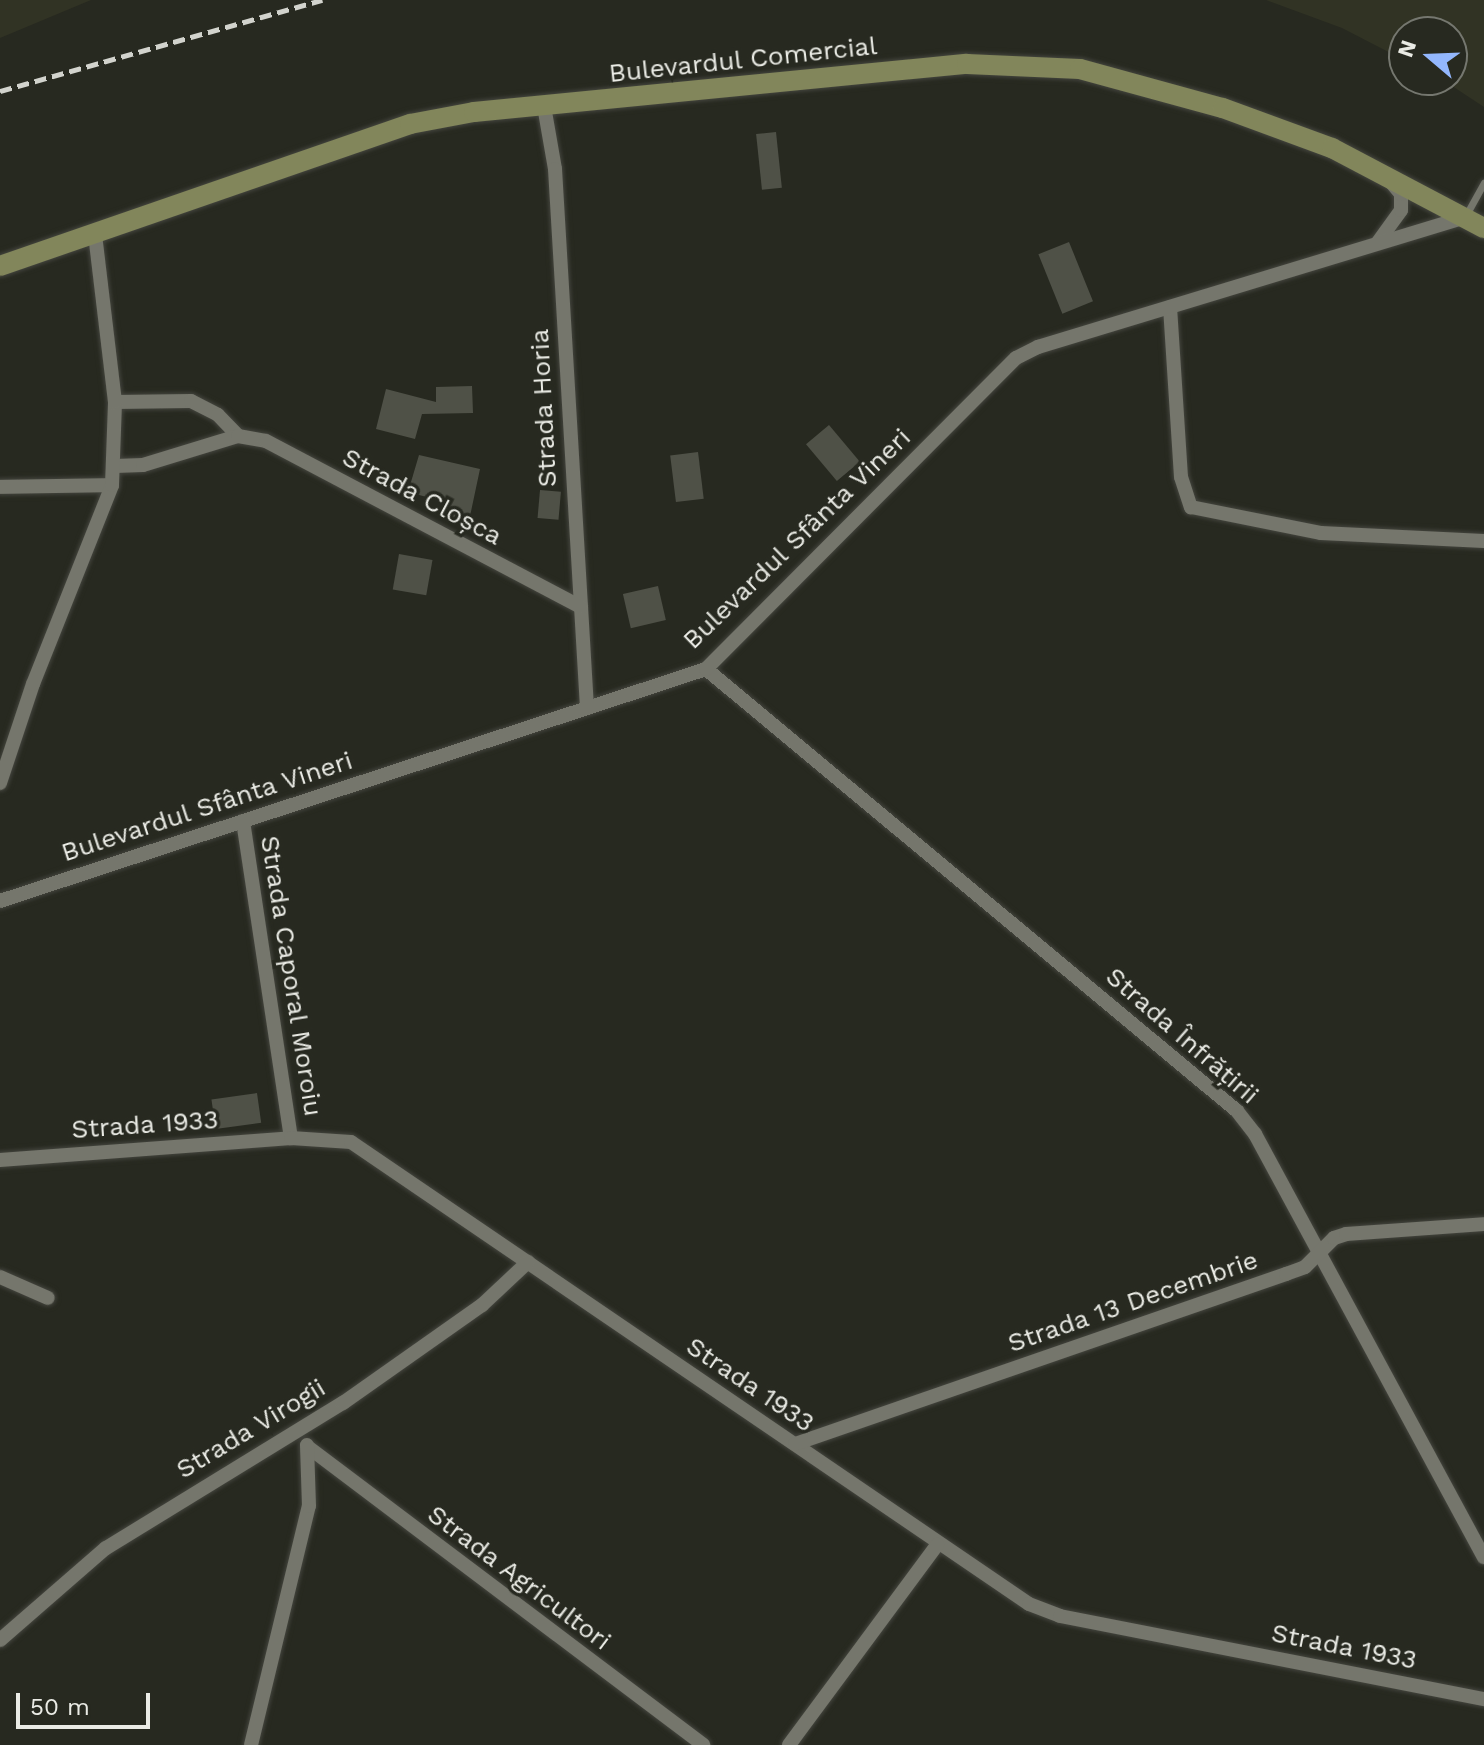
<!DOCTYPE html>
<html>
<head>
<meta charset="utf-8">
<style>
  body { margin:0 }
  #map { position:relative; width:1484px; height:1745px; overflow:hidden; background:#272920; font-family:"Work Sans",sans-serif }
  div>[style] { position:absolute }
  [style*='--x'] { left:calc(var(--x)*1px); top:calc(var(--y)*1px); width:calc(var(--w)*1px); rotate:calc(var(--a)*1deg) }
  .built>* { inset:0; background:#313324 }
  .building>* { inset:0; background:#4f5147; transform-origin:0 0 }
  .roads { filter:drop-shadow(0 0 2px #44453e) drop-shadow(0 0 2px #44453e) }
  .lane>* { height:7px; margin:-3.5px; padding:0 3.5px; transform-origin:3.5px; border-radius:3.5px; background:#75766c }
  .street>* { height:14px; margin:-7px; padding:0 7px; transform-origin:7px; border-radius:7px; background:#75766c }
  .secondary>* { height:20px; margin:-10px; padding:0 10px; transform-origin:10px; border-radius:10px; background:#82865b }
  .rail>* { height:5px; margin-top:-2.5px; transform-origin:0; background:repeating-linear-gradient(90deg,#d2d3cd 0 12px,transparent 0 18px) }
  span { translate:-50% -50%; white-space:nowrap; text-align:center; line-height:1.15; -webkit-text-stroke:7px #272920; paint-order:stroke }
  .street-label { font-size:26px; color:#eaebe5 }
  .north { position:absolute; left:1388px; top:16px; width:80px; height:80px; box-sizing:border-box; background:#272920; border:2px solid #75776f; border-radius:50%; rotate:289deg; font-size:22px; font-weight:700; line-height:32px; text-align:center; color:#eaebe5 }
  .north::after { content:''; display:block; margin:auto; width:28px; height:36px; background:#93b7fd; clip-path:polygon(50% 0,100% 100%,50% 72%,0 100%) }
  .scale { position:absolute; left:16px; top:1693px; width:134px; height:36px; box-sizing:border-box; border:4px solid #eaebe5; border-top:0; padding-left:10px; font-size:24px; line-height:28px; white-space:nowrap; color:#eaebe5; -webkit-text-stroke:6px #272920; paint-order:stroke }
</style>
</head>
<body>
<div id="map">
  <div class="built">
    <i style="clip-path:polygon(0 0,91px 0,0 38px)"></i>
    <i style="clip-path:polygon(1266px 0,1484px 0,1484px 107px,1443px 80px,1452px 80px,1452px 32px,1404px 32px,1404px 60px,1342px 28px)"></i>
  </div>
  <div class="building">
    <i style="left:776px;top:132px;width:56px;height:20px;rotate:84deg"></i>
    <i style="left:1069px;top:242px;width:64px;height:33px;rotate:68deg"></i>
    <i style="clip-path:polygon(472px 386px,473px 413px,422px 414px,415px 439px,376px 429px,386px 389px,436px 402px,436px 387px)"></i>
    <i style="left:829px;top:425px;width:48px;height:30px;rotate:50deg"></i>
    <i style="left:698px;top:452px;width:47px;height:28px;rotate:83deg"></i>
    <i style="clip-path:polygon(419px 455px,480px 469px,469px 521px,446px 516px,449px 503px,408px 492px)"></i>
    <i style="left:540px;top:490px;width:21px;height:28px;rotate:5deg"></i>
    <i style="left:399px;top:554px;width:34px;height:36px;rotate:10deg"></i>
    <i style="left:658px;top:586px;width:35px;height:36px;rotate:77deg"></i>
    <i style="left:257px;top:1093px;width:30px;height:46px;rotate:82deg"></i>
  </div>
  <div class="roads">
    <div class="lane">
      <i style="--x:1466;--y:215;--w:37;--a:-61"></i>
    </div>
    <div class="street">
      <i style="--x:544;--y:106;--w:64;--a:80.1"></i>
      <i style="--x:555;--y:169;--w:540;--a:86.6"></i>
      <i style="--x:1378;--y:242;--w:39;--a:-54"></i>
      <i style="--x:1401;--y:210;--w:16;--a:-90"></i>
      <i style="--x:1401;--y:194;--w:16;--a:-130"></i>
      <i style="--x:1170;--y:307;--w:170;--a:86.3"></i>
      <i style="--x:1181;--y:477;--w:32;--a:72"></i>
      <i style="--x:1191;--y:507;--w:133;--a:11.3"></i>
      <i style="--x:1321;--y:533;--w:163;--a:2.8"></i>
      <i style="--x:115;--y:402;--w:76;--a:-0.8"></i>
      <i style="--x:191;--y:401;--w:30;--a:27"></i>
      <i style="--x:218;--y:415;--w:29;--a:46"></i>
      <i style="--x:115;--y:466;--w:28;--a:-2"></i>
      <i style="--x:143;--y:465;--w:99;--a:-17"></i>
      <i style="--x:238;--y:436;--w:28;--a:10"></i>
      <i style="--x:266;--y:441;--w:356;--a:27.8"></i>
      <i style="--x:0;--y:487;--w:112;--a:-1"></i>
      <i style="--x:706;--y:669;--w:691;--a:39.77"></i>
      <i style="--x:1237;--y:1111;--w:29;--a:52"></i>
      <i style="--x:1255;--y:1134;--w:481;--a:61.6"></i>
      <i style="--x:0;--y:783;--w:104;--a:-71.6"></i>
      <i style="--x:33;--y:684;--w:214;--a:-68.3"></i>
      <i style="--x:112;--y:485;--w:83;--a:-87.9"></i>
      <i style="--x:115;--y:402;--w:168;--a:-96.8"></i>
      <i style="--x:243;--y:821;--w:321;--a:81.4"></i>
      <i style="--x:0;--y:901;--w:743;--a:-18.19"></i>
      <i style="--x:706;--y:669;--w:439;--a:-45.1"></i>
      <i style="--x:1016;--y:358;--w:25;--a:-27"></i>
      <i style="--x:1038;--y:347;--w:446;--a:-16.9"></i>
      <i style="--x:0;--y:1160;--w:292;--a:-4.3"></i>
      <i style="--x:291;--y:1138;--w:60;--a:3.8"></i>
      <i style="--x:351;--y:1142;--w:820;--a:34.27"></i>
      <i style="--x:1029;--y:1604;--w:33;--a:21"></i>
      <i style="--x:1060;--y:1616;--w:432;--a:11.1"></i>
      <i style="--x:0;--y:1277;--w:52;--a:23.6"></i>
      <i style="--x:795;--y:1444;--w:520;--a:-19.1"></i>
      <i style="--x:1286;--y:1274;--w:20;--a:-20"></i>
      <i style="--x:1305;--y:1267;--w:41;--a:-45"></i>
      <i style="--x:1334;--y:1238;--w:13;--a:-18"></i>
      <i style="--x:1346;--y:1234;--w:138;--a:-4.1"></i>
      <i style="--x:308;--y:1447;--w:495;--a:37"></i>
      <i style="--x:0;--y:1640;--w:140;--a:-41"></i>
      <i style="--x:106;--y:1548;--w:278;--a:-31.5"></i>
      <i style="--x:343;--y:1403;--w:170;--a:-35.2"></i>
      <i style="--x:482;--y:1305;--w:63;--a:-43.1"></i>
      <i style="--x:251;--y:1745;--w:246;--a:-76.4"></i>
      <i style="--x:309;--y:1506;--w:61;--a:-91.9"></i>
      <i style="--x:789;--y:1745;--w:249;--a:-53.5"></i>
    </div>
    <div class="secondary">
      <i style="--x:0;--y:266;--w:434;--a:-19.1"></i>
      <i style="--x:410;--y:124;--w:65;--a:-10.6"></i>
      <i style="--x:474;--y:112;--w:495;--a:-5.6"></i>
      <i style="--x:967;--y:64;--w:113;--a:2.5"></i>
      <i style="--x:1080;--y:69;--w:148;--a:15.3"></i>
      <i style="--x:1223;--y:108;--w:116;--a:20.2"></i>
      <i style="--x:1332;--y:148;--w:172;--a:27.8"></i>
    </div>
  </div>
  <div class="rail">
    <i style="--x:0;--y:91;--w:335;--a:-15.8"></i>
  </div>
  <div class="street-label">
    <span style="left:743px;top:60px;rotate:-6deg">Bulevardul Comercial</span>
    <span style="left:544px;top:408px;rotate:-93deg">Strada Horia</span>
    <span style="left:422px;top:497px;rotate:28deg">Strada Cloșca</span>
    <span style="left:797px;top:539px;rotate:-44deg">Bulevardul Sfânta Vineri</span>
    <span style="left:207px;top:807px;rotate:-18deg">Bulevardul Sfânta Vineri</span>
    <span style="left:291px;top:976px;rotate:81deg">Strada Caporal Moroiu</span>
    <span style="left:1182px;top:1036px;rotate:41deg">Strada Înfrățirii</span>
    <span style="left:145px;top:1125px;rotate:-4deg">Strada 1933</span>
    <span style="left:1133px;top:1302px;rotate:-19deg">Strada 13 Decembrie</span>
    <span style="left:750px;top:1385px;rotate:34deg">Strada 1933</span>
    <span style="left:251px;top:1429px;rotate:-31deg">Strada Virogii</span>
    <span style="left:519px;top:1578px;rotate:37deg">Strada Agricultori</span>
    <span style="left:1344px;top:1647px;rotate:11deg">Strada 1933</span>
  </div>
  <div class="north">N</div>
  <div class="scale">50 m</div>
</div>
</body>
</html>
